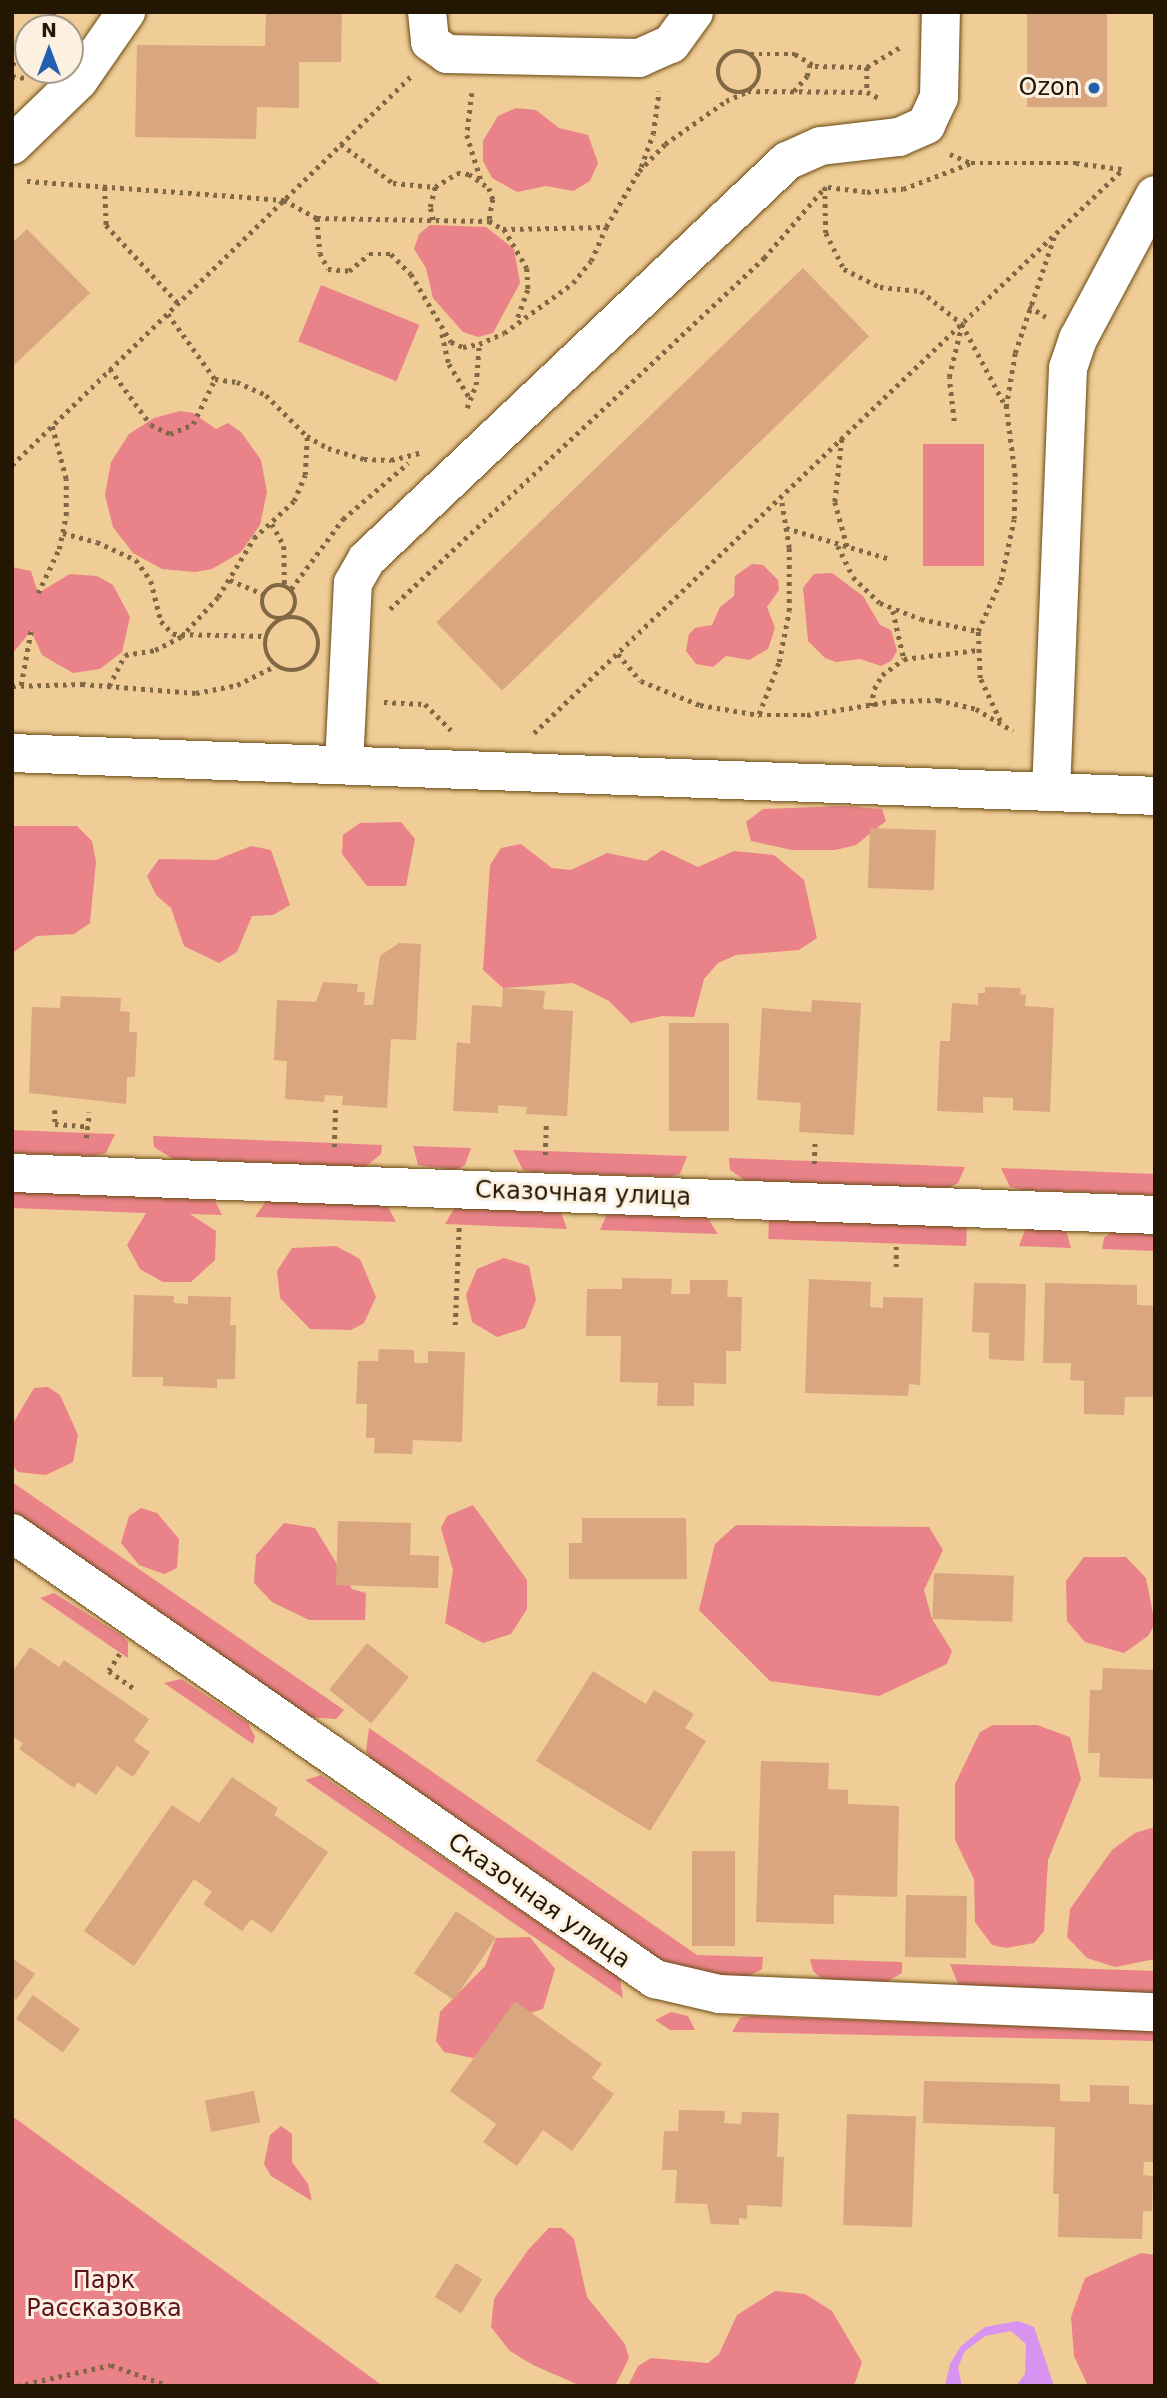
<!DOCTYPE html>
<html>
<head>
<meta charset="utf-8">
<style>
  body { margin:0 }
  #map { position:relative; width:1167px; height:2398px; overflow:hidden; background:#f0cc96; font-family:"DejaVu Sans",sans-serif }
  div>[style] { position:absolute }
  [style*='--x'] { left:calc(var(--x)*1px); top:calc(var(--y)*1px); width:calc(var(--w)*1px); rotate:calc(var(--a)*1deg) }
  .green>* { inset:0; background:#ea8389; transform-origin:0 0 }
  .water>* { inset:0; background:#d893f1 }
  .building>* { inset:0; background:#daa680; transform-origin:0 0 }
  .path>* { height:4.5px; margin-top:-2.25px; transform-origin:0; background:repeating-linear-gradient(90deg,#806845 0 3.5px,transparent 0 8.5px) }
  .path>.ring { margin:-2.25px; padding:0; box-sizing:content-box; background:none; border:4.5px solid #806845; border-radius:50% }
  .roads { filter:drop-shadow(0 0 2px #684811) drop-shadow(0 0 2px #684811) }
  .minor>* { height:38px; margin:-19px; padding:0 19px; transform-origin:19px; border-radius:19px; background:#fff }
  .dots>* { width:19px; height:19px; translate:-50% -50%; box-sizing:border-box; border:4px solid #fcf1e1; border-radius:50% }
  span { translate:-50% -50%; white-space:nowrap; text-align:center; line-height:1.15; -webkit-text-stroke:6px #fcf1e1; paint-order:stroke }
  .poi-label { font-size:24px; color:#231602 }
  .right { translate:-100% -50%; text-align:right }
  .street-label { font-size:24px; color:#231602 }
  .park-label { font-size:24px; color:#5d111e }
  .frame { position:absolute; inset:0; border:14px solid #231602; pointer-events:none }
  .north { position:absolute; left:14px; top:14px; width:70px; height:70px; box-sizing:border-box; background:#fcf1e1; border:2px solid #a59988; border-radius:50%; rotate:0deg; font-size:19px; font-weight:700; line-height:28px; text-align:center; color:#231602 }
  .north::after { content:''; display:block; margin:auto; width:24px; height:32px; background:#225fb1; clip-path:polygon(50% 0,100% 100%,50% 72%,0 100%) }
</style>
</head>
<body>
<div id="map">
  <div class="green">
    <i style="clip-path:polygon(516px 108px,536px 110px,559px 128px,588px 135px,598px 163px,590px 181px,573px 191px,546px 186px,517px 192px,492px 178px,483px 161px,483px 141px,498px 116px)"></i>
    <i style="clip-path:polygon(430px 225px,486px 227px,514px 249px,520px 283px,493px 333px,478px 337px,463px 332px,433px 298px,426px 268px,414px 249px,419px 234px)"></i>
    <i style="left:321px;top:285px;width:106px;height:61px;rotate:22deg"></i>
    <i style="clip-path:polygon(180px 411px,193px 413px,216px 429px,228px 423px,241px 432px,261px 460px,267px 492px,260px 525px,241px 552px,212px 569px,195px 572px,162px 569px,133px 553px,113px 527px,105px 495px,111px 462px,129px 434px,154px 418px)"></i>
    <i style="left:923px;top:444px;width:61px;height:122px"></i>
    <i style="clip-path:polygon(752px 564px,763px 565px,778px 580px,779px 590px,767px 607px,775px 628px,768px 649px,749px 660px,726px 656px,713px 667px,696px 664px,686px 651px,689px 634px,695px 628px,712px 625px,720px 607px,734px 596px,735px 576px)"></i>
    <i style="clip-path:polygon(12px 567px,31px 571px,38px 593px,70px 574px,97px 576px,113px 585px,130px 617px,122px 652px,100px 669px,73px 673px,42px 655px,31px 631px,12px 654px)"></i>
    <i style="clip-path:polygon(832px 573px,863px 596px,880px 625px,891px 630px,897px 651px,891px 661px,881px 666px,860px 659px,836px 662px,825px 658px,808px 641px,803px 588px,814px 574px)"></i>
    <i style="clip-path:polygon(844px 806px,882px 809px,886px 821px,856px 845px,835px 850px,792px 850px,751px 841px,746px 822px,763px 809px)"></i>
    <i style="clip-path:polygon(401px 822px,415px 839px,406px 886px,367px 886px,342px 854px,343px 835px,360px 823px)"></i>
    <i style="clip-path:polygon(12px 826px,77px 826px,92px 841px,96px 862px,90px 923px,74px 934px,37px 936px,12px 953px)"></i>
    <i style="clip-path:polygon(521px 844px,552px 868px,571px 870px,607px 853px,646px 861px,662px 850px,698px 867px,734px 851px,774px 855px,804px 880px,817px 938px,799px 950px,736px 955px,718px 963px,704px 979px,694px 1017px,662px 1016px,631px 1023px,609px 1001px,573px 983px,503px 988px,483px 970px,490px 865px,501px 848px)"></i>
    <i style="clip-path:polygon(251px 846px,271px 850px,290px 905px,273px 915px,252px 916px,237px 952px,219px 963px,184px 946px,171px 908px,156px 895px,147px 876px,159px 859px,216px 860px)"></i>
    <i style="clip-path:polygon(12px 1130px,86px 1133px,115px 1134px,106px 1153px,94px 1156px,12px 1153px)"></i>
    <i style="clip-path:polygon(153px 1136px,334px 1143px,382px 1145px,381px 1154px,365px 1167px,173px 1159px,154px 1147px)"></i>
    <i style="clip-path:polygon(413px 1146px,441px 1147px,471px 1148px,465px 1165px,455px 1170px,418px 1165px)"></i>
    <i style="clip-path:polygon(513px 1150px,545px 1151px,687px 1156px,680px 1174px,669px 1177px,533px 1172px,523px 1170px)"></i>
    <i style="clip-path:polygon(729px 1158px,921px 1165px,965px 1167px,958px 1183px,948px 1188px,746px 1181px,730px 1170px)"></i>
    <i style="clip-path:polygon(1001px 1168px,1155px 1174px,1155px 1195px,1022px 1190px,1010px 1187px)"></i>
    <i style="clip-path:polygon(12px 1189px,214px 1199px,222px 1215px,190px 1214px,216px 1231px,215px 1260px,191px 1282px,163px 1282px,140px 1269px,127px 1245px,146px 1213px,12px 1208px)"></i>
    <i style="clip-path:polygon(266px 1201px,387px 1205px,396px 1222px,255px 1217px)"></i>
    <i style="clip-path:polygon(455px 1207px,561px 1212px,567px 1229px,445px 1224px)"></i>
    <i style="clip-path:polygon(607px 1214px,707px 1217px,718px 1234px,600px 1230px)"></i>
    <i style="left:769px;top:1219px;width:198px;height:20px;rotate:2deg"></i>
    <i style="clip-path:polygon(1035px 1226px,1066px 1230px,1071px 1248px,1019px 1246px,1025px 1230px)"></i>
    <i style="clip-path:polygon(1155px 1230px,1155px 1251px,1102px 1249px,1104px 1238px,1112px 1231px)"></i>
    <i style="clip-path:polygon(336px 1246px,360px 1259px,376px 1297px,364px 1323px,351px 1330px,310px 1329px,280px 1298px,277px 1271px,292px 1248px)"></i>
    <i style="clip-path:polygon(504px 1258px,529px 1266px,536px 1300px,525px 1328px,497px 1337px,472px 1322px,466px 1295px,477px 1269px)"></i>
    <i style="clip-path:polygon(48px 1387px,60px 1395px,78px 1435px,73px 1462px,46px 1475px,18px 1472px,12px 1465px,12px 1425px,34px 1388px)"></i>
    <i style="clip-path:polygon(12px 1482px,344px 1710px,336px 1719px,308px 1717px,12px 1513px)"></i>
    <i style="clip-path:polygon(473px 1505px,527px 1580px,527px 1609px,511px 1634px,483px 1643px,445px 1623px,453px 1570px,441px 1528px,447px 1516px)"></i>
    <i style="clip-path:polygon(141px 1508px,157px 1513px,179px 1539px,177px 1568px,164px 1574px,139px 1565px,121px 1543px,129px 1516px)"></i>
    <i style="clip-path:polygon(284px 1523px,315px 1528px,352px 1589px,366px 1593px,365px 1620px,309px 1620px,272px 1602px,254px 1583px,256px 1555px)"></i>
    <i style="clip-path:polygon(736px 1525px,929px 1527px,943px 1550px,924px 1590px,932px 1619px,952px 1651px,947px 1664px,879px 1696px,770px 1681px,699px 1610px,715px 1544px)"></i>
    <i style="clip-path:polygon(1084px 1557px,1126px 1557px,1146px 1578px,1155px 1624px,1148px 1636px,1124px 1653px,1085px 1642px,1067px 1621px,1066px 1581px)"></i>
    <i style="clip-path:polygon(54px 1593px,121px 1635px,128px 1642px,128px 1658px,40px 1598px)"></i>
    <i style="clip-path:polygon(181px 1679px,248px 1723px,255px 1737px,253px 1744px,164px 1683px)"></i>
    <i style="clip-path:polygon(993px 1725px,1037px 1725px,1070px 1737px,1081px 1779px,1048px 1860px,1044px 1931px,1034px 1943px,1006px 1948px,992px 1945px,975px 1922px,974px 1879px,955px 1840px,955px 1784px,980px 1732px)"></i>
    <i style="clip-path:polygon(369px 1728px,697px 1955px,763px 1957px,762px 1969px,745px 1978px,706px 1977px,669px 1966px,373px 1762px,366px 1751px)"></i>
    <i style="clip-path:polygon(321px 1775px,620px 1978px,623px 1998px,305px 1780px)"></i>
    <i style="clip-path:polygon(1155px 1827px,1155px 1959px,1115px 1967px,1087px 1958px,1067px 1937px,1070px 1909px,1112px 1850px,1135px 1833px)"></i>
    <i style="clip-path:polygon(530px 1937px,555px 1969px,543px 2009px,503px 2021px,483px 2060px,444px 2052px,436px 2041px,440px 2012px,485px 1966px,496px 1938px)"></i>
    <i style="clip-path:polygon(810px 1959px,902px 1962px,902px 1973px,883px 1984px,822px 1979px,813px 1971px)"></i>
    <i style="clip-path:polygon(950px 1964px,1155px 1971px,1155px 1993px,969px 1987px,958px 1984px)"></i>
    <i style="clip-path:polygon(671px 2012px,688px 2016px,695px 2030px,670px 2030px,655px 2020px)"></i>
    <i style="clip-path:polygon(750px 2016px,1155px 2031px,1155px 2041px,732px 2032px,740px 2018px)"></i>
    <i style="clip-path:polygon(12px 2116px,383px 2386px,12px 2386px)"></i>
    <i style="clip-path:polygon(281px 2126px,292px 2134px,292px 2162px,308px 2184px,312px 2201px,271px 2176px,264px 2164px,270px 2135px)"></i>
    <i style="clip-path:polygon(549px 2228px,562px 2228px,574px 2239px,587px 2297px,625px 2344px,629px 2358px,615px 2386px,581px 2386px,533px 2365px,510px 2351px,491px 2327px,494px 2299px,528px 2250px)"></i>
    <i style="clip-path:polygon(1141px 2253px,1155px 2255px,1155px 2386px,1088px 2386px,1074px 2356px,1071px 2317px,1085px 2278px)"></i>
    <i style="clip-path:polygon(775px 2291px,805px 2294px,832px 2311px,862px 2362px,854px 2386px,628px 2386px,638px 2366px,651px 2358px,708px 2363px,719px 2354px,737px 2315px)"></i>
  </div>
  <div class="water">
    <i style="clip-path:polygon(1018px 2321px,1034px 2327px,1054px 2386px,1016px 2386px,1025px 2374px,1026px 2344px,1011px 2331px,985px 2336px,965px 2351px,958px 2367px,962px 2386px,945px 2386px,950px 2364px,961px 2346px,985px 2327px)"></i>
  </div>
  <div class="building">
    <i style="clip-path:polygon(266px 12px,342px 12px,341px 62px,299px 62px,299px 108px,257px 107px,256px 139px,135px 137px,137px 45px,265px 46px)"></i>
    <i style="left:1027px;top:12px;width:80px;height:95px"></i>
    <i style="clip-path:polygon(27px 229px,90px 293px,12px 367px,12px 243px)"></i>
    <i style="left:803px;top:268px;width:95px;height:510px;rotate:46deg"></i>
    <i style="left:870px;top:828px;width:66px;height:60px;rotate:2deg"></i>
    <i style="clip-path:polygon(399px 943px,421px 944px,416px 1040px,391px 1039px,387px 1108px,342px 1105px,343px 1096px,325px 1095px,324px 1102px,285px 1099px,287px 1061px,274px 1060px,277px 1000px,316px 1002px,323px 982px,358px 984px,357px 992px,365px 992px,364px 1005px,373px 1005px,380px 956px)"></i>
    <i style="clip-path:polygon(985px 987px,1021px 988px,1020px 994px,1026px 995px,1025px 1006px,1054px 1008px,1050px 1112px,1013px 1110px,1013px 1098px,983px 1097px,983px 1113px,937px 1111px,940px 1041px,950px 1041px,952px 1003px,978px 1005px,978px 993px,985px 993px)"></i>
    <i style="clip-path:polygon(503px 988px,545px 991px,543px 1009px,573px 1011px,567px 1116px,526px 1114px,527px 1107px,498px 1105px,498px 1113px,453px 1111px,457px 1042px,470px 1044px,472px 1005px,502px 1007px)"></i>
    <i style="clip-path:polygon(61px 996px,121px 998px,120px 1011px,130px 1012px,129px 1032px,137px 1032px,135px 1077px,127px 1077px,126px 1104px,29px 1093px,32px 1007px,60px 1008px)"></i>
    <i style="clip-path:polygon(812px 1000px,861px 1003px,854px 1135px,799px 1132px,801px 1103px,757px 1100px,762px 1008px,811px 1012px)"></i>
    <i style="left:669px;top:1023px;width:60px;height:108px"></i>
    <i style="clip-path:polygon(622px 1278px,672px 1279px,671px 1294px,690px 1294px,690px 1280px,728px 1280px,727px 1297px,742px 1297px,741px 1351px,726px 1351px,726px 1384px,694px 1383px,694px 1406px,657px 1406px,658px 1383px,620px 1382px,621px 1336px,586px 1336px,587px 1289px,622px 1289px)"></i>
    <i style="clip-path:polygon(809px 1279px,871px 1282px,870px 1307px,883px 1308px,883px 1297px,923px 1298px,920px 1385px,909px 1384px,908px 1396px,805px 1393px)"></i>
    <i style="clip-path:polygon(974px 1283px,1026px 1284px,1024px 1361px,989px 1359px,989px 1333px,972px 1332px)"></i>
    <i style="clip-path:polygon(1045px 1283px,1137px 1285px,1137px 1305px,1155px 1306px,1155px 1397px,1125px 1397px,1124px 1415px,1084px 1414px,1084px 1381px,1070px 1380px,1071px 1363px,1043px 1363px)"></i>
    <i style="clip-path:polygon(134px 1295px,174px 1296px,174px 1303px,188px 1304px,188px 1296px,231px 1297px,230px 1325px,236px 1325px,235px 1379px,217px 1379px,217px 1388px,163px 1386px,163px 1377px,132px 1377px)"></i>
    <i style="clip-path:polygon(379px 1349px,414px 1350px,414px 1363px,428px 1363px,428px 1351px,465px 1352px,462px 1442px,413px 1440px,412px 1454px,374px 1453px,375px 1438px,366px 1438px,367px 1404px,356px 1404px,358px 1361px,378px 1361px)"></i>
    <i style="clip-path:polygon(582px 1518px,686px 1518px,687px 1579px,569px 1579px,569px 1543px,582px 1543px)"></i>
    <i style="clip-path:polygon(338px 1521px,411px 1523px,410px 1555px,439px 1556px,438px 1588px,336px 1585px)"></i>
    <i style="left:934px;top:1573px;width:80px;height:46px;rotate:2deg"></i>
    <i style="left:367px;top:1643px;width:54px;height:60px;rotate:39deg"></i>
    <i style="clip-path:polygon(30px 1647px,59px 1667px,64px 1660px,149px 1719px,134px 1741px,150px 1752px,133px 1777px,117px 1766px,96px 1795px,78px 1782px,74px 1788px,19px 1749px,23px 1743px,12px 1736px,12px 1672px)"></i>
    <i style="clip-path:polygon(1103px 1668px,1155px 1670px,1155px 1779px,1099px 1777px,1100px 1753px,1088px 1753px,1090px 1690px,1102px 1690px)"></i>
    <i style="clip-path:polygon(593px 1671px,646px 1704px,654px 1690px,694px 1714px,685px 1728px,706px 1741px,650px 1831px,536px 1761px)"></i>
    <i style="clip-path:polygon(761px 1761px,829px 1763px,828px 1789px,848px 1790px,848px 1804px,899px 1806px,897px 1897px,834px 1895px,834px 1924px,756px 1922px)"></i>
    <i style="clip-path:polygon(232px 1777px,278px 1808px,274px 1815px,328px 1852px,272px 1933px,251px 1919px,242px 1931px,203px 1904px,212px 1892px,194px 1879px,134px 1966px,84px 1931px,172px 1805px,199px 1823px)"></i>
    <i style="left:692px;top:1851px;width:43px;height:95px"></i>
    <i style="left:906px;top:1895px;width:61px;height:62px;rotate:1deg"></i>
    <i style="left:456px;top:1911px;width:48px;height:75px;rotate:34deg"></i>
    <i style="clip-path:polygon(12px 1958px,35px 1974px,16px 2000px,12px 1997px)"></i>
    <i style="left:33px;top:1995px;width:58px;height:29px;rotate:36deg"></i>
    <i style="clip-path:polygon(515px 2001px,602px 2064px,592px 2078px,614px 2094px,572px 2151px,543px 2130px,517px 2166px,483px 2142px,496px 2124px,450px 2091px)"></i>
    <i style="clip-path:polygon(924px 2081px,1060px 2084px,1060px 2101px,1090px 2102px,1090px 2085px,1129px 2086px,1129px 2104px,1155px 2105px,1154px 2162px,1144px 2162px,1143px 2175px,1153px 2176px,1152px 2211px,1143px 2211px,1142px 2239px,1058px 2237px,1059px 2194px,1053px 2194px,1055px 2127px,923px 2123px)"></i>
    <i style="left:254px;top:2091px;width:32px;height:50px;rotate:79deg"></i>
    <i style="clip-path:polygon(679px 2110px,725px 2111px,724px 2123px,741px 2124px,742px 2112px,779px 2113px,777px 2157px,784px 2157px,782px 2207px,747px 2205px,747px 2219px,739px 2218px,739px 2225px,711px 2224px,707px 2204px,675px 2203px,677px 2170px,662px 2170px,664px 2131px,678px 2131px)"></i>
    <i style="left:847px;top:2114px;width:69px;height:111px;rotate:2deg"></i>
    <i style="left:456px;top:2263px;width:31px;height:40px;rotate:32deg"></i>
  </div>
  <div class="path">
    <i style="--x:53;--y:12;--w:20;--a:53"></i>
    <i class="ring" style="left:718px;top:51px;width:37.5px;height:37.5px"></i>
    <i style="--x:750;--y:54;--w:45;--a:0"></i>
    <i style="--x:795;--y:54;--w:23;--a:31"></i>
    <i style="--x:815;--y:66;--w:52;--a:1.1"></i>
    <i style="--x:867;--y:67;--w:25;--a:90"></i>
    <i style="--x:12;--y:64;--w:18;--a:-29"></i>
    <i style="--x:867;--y:67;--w:41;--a:-31"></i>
    <i style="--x:12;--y:76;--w:13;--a:9"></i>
    <i style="--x:794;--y:91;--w:20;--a:-49"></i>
    <i style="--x:807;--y:76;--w:12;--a:-76"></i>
    <i style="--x:472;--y:93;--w:42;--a:96.8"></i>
    <i style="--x:467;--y:135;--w:47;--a:72.7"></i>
    <i style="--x:341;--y:144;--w:65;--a:36.9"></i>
    <i style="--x:393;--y:183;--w:42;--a:5.4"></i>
    <i style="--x:950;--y:154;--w:23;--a:23"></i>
    <i style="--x:641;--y:167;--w:35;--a:-70"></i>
    <i style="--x:653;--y:134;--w:43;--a:-82.1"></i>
    <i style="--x:27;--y:181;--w:258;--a:4.2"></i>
    <i style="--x:284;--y:200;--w:38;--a:29"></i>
    <i style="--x:317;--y:218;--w:172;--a:1"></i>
    <i style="--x:489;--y:221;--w:16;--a:30"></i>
    <i style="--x:503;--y:229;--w:103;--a:-1.1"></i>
    <i style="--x:606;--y:227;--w:65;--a:-59.5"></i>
    <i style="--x:639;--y:171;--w:37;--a:-46"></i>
    <i style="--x:665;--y:144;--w:75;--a:-35.2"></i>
    <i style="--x:726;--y:101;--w:24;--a:-24"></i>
    <i style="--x:748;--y:91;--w:119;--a:0.5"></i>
    <i style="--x:867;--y:92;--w:16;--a:27"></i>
    <i style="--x:105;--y:187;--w:38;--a:88"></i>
    <i style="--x:106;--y:225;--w:106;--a:47.3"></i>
    <i style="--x:828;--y:187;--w:39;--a:7"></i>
    <i style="--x:867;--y:192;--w:36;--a:-5"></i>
    <i style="--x:903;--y:189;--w:73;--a:-20.9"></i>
    <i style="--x:971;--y:163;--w:105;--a:0"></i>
    <i style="--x:1076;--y:163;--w:46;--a:7.4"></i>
    <i style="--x:317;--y:218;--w:35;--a:85"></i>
    <i style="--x:320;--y:253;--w:18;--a:63"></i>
    <i style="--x:328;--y:269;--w:21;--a:5"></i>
    <i style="--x:349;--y:271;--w:26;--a:-40"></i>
    <i style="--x:369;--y:254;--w:22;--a:0"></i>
    <i style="--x:391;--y:254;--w:28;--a:45"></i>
    <i style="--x:411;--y:274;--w:79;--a:59.5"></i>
    <i style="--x:451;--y:342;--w:13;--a:23"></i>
    <i style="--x:463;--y:347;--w:16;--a:-11"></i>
    <i style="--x:433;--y:220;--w:13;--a:-103"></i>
    <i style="--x:430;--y:207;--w:21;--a:-76"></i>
    <i style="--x:435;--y:187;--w:26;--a:-32"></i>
    <i style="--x:457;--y:173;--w:12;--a:5"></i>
    <i style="--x:469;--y:174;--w:24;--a:35"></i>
    <i style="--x:489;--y:188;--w:12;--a:70"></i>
    <i style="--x:493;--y:199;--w:22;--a:100"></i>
    <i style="--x:504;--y:229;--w:45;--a:59.5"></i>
    <i style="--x:527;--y:268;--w:22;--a:87"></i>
    <i style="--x:528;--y:290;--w:32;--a:110"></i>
    <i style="--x:1029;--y:306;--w:20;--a:33"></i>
    <i style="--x:168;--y:314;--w:80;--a:54.1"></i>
    <i style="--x:215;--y:379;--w:22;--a:8"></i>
    <i style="--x:237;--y:382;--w:32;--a:24"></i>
    <i style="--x:266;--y:395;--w:58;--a:45"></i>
    <i style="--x:307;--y:436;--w:24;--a:30"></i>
    <i style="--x:328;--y:448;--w:38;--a:17"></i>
    <i style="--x:364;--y:459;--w:27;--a:2"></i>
    <i style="--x:391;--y:460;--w:32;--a:-14"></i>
    <i style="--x:442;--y:334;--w:31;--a:77"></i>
    <i style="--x:449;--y:364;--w:42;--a:58.6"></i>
    <i style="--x:110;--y:369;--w:69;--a:53.8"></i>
    <i style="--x:151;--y:425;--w:21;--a:25"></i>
    <i style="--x:170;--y:434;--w:25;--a:-23"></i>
    <i style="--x:193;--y:424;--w:50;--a:-63.9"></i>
    <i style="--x:467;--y:408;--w:25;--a:-69"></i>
    <i style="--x:476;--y:385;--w:41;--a:-85.8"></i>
    <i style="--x:479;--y:344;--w:27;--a:-24"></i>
    <i style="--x:504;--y:333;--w:85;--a:-35.9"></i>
    <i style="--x:573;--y:283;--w:28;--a:-51"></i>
    <i style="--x:591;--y:261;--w:37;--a:-66"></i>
    <i style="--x:954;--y:421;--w:44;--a:-96.5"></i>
    <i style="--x:949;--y:377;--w:55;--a:-76.2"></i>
    <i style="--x:962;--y:324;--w:92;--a:62"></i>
    <i style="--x:842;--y:439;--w:63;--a:96.3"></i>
    <i style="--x:835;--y:502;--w:49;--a:74.5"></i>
    <i style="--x:12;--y:465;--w:559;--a:-44.27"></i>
    <i style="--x:272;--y:524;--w:25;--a:61"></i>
    <i style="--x:284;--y:546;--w:39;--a:89"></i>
    <i style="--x:786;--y:528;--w:109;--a:16.6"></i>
    <i style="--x:63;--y:533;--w:35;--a:15"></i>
    <i style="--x:97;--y:542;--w:43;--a:24.8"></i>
    <i style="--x:136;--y:560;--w:26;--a:54"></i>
    <i style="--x:151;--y:581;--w:41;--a:76"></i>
    <i style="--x:161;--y:621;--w:18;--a:47"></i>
    <i style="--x:173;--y:634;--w:92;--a:1.2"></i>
    <i style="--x:838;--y:546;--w:34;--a:64"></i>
    <i style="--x:853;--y:577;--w:37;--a:44"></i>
    <i style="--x:880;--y:603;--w:44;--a:21.3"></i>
    <i style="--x:921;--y:619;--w:58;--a:11.9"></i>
    <i style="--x:230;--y:580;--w:36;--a:23"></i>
    <i class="ring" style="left:262px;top:585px;width:29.5px;height:29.5px"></i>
    <i style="--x:291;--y:589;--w:87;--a:-53.4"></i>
    <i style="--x:343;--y:519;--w:86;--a:-40.7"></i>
    <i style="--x:38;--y:593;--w:49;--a:-64.5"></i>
    <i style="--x:59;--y:549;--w:35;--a:-78"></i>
    <i style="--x:66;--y:515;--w:36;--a:-90"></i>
    <i style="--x:66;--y:479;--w:55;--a:-104.8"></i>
    <i style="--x:390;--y:609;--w:513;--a:-43.18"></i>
    <i style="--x:764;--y:258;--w:94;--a:-49.3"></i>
    <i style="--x:825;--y:187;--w:46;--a:88.8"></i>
    <i style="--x:826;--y:233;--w:40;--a:63.4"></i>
    <i style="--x:844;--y:269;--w:40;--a:26.6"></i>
    <i style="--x:880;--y:287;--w:41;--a:5.6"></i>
    <i style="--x:921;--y:291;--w:53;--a:38.8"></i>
    <i style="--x:893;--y:611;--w:49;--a:77.1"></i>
    <i class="ring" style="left:265px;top:617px;width:49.5px;height:49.5px"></i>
    <i style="--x:618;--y:654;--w:35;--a:50"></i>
    <i style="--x:641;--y:681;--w:64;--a:22.1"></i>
    <i style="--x:700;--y:705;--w:60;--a:9.6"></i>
    <i style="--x:759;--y:715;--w:48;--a:0"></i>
    <i style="--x:807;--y:715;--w:87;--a:-9.2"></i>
    <i style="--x:893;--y:701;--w:45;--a:-1.3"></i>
    <i style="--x:938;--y:700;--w:39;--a:13"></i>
    <i style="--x:976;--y:709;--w:43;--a:30.7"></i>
    <i style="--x:21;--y:685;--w:56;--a:-79.7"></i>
    <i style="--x:12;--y:686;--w:70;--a:-1.6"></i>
    <i style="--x:82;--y:684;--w:114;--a:4.5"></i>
    <i style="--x:196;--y:693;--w:42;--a:-11"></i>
    <i style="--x:237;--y:685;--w:42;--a:-26.6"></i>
    <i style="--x:109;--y:686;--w:35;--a:-63"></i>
    <i style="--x:125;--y:655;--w:30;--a:-9"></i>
    <i style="--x:155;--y:650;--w:29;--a:-27"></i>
    <i style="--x:181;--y:637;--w:54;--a:-47.2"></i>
    <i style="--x:218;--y:597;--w:69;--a:-58.6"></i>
    <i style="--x:254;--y:538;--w:54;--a:-42.8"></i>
    <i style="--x:294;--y:501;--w:28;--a:-67"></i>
    <i style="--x:305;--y:475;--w:39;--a:-87"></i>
    <i style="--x:384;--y:702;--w:41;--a:2.8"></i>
    <i style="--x:425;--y:704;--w:37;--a:45"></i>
    <i style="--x:871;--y:706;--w:17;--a:-80"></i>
    <i style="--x:874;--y:689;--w:16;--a:-60"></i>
    <i style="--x:882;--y:675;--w:27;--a:-36"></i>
    <i style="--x:904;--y:659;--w:74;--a:-7"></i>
    <i style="--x:759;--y:714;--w:56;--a:-69"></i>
    <i style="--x:779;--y:662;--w:52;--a:-78.9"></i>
    <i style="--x:789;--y:611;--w:63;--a:-90"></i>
    <i style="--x:789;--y:548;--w:51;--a:-99.1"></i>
    <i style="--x:1000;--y:721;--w:47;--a:-114.9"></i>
    <i style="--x:980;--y:678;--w:47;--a:-92.4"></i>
    <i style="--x:978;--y:631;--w:56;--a:-65.7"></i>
    <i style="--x:1001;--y:580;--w:62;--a:-78"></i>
    <i style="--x:1014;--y:519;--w:43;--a:-88.7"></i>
    <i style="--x:1015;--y:476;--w:70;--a:-97.4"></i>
    <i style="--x:1006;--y:407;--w:55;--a:-80.5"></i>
    <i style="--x:1015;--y:353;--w:122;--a:-71.4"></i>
    <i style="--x:534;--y:733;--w:814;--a:-43.76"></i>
    <i style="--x:55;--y:1110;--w:14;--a:90"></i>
    <i style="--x:55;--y:1124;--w:31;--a:4"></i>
    <i style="--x:86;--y:1138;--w:26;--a:-83"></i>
    <i style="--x:334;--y:1147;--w:38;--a:-88"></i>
    <i style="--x:545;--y:1155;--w:33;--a:-88"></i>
    <i style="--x:814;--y:1164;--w:23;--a:-88"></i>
    <i style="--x:896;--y:1267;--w:24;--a:-90"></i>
    <i style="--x:455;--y:1325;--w:98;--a:-87.7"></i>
    <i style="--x:120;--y:1654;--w:20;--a:123"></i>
    <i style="--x:109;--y:1671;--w:32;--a:35"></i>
    <i style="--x:17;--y:2386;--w:96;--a:-12.6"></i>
    <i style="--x:111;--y:2365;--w:62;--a:19.9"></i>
  </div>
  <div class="roads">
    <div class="minor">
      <i style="--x:427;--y:12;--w:30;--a:84"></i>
      <i style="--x:430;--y:42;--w:21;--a:35"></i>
      <i style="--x:447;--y:54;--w:192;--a:1.2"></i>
      <i style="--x:639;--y:58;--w:35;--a:-24"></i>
      <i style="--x:671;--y:44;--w:39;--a:-54"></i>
      <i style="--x:12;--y:145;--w:93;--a:-44.1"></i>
      <i style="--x:79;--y:80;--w:83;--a:-55.3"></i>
      <i style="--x:12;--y:753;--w:1144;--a:2.15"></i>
      <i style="--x:344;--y:765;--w:182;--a:-87.2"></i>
      <i style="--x:353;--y:583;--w:28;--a:-60"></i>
      <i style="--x:367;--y:559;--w:579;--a:-43.46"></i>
      <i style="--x:787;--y:161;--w:37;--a:-24"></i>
      <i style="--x:821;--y:146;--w:79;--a:-6.6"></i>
      <i style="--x:899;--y:137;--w:30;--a:-24"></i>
      <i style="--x:926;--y:125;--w:31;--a:-65"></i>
      <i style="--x:939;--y:97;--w:85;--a:-88.7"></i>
      <i style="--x:1051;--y:792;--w:424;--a:-87.7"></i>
      <i style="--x:1068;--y:368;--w:31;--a:-71"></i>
      <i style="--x:1078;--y:339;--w:163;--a:-61.9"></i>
      <i style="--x:12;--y:1173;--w:1144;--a:2.1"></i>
      <i style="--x:12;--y:1533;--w:783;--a:34.75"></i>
      <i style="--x:655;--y:1979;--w:66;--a:13.2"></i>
      <i style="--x:719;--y:1994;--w:436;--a:2.4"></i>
    </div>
  </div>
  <div class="dots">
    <i style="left:1094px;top:88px;background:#225fb1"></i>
  </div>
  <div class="poi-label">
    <span class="right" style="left:1080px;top:88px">Ozon</span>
  </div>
  <div class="street-label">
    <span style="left:583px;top:1194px;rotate:2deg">Сказочная улица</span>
    <span style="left:539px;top:1901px;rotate:35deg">Сказочная улица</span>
  </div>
  <div class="park-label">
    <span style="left:104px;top:2295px">Парк<br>Рассказовка</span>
  </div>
  <div class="frame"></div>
  <div class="north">N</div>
</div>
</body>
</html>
